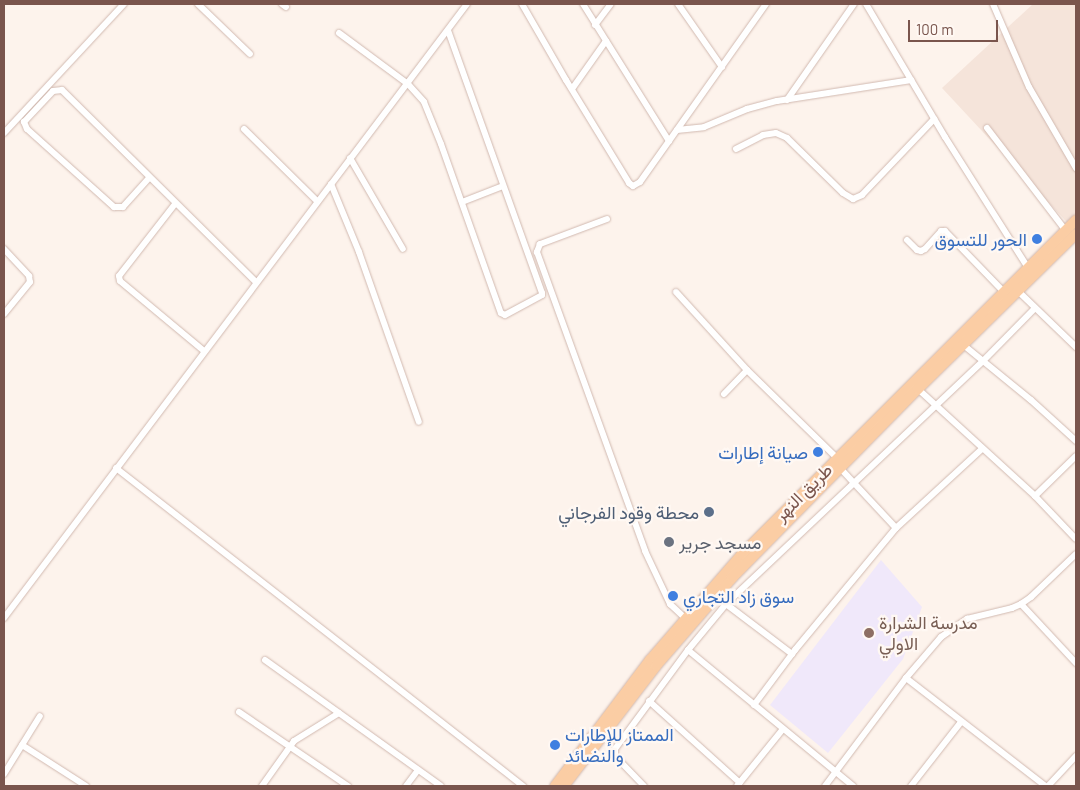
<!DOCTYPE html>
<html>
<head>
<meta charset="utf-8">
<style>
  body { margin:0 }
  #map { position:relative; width:1080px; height:790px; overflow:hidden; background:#fdf3ec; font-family:Barlow,Vazirmatn,sans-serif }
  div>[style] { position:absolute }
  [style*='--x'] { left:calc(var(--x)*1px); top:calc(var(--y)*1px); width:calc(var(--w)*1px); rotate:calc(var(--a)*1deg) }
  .residential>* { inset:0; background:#f5e4da }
  .education>* { inset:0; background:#f0e8fa }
  .roads { filter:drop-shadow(0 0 1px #d1b9b0) drop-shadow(0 0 1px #d1b9b0) }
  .street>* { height:6px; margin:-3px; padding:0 3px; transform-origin:3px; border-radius:3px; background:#fff }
  .primary>* { height:10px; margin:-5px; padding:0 5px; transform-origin:5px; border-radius:5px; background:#fbcda4 }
  .dots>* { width:14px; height:14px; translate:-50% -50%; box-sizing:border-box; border:2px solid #fff8f3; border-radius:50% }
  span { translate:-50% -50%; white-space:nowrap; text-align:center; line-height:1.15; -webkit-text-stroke:4.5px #fff8f3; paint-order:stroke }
  .shop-label { font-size:18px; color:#366cbe }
  .right { translate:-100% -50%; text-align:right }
  .left { translate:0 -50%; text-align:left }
  .street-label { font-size:18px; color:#7a554d }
  .service-label { font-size:18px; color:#4e5e75 }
  .worship-label { font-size:18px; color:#5b616d }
  .education-label { font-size:18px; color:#785e54 }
  .frame { position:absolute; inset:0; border:5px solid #7a554d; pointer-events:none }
  .scale { position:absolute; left:908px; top:20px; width:90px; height:22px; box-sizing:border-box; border:2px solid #7a554d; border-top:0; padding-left:6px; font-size:15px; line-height:18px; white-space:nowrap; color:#7a554d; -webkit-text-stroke:4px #fff8f3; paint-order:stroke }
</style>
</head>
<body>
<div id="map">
  <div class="residential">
    <i style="clip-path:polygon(1033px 4px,1076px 4px,1076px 232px,942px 88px)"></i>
  </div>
  <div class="education">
    <i style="clip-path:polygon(881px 560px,922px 607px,903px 659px,828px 753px,770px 705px)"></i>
  </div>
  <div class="roads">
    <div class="street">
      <i style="--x:198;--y:4;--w:72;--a:43.9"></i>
      <i style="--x:282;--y:4;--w:5;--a:37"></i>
      <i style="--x:522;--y:4;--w:88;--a:59.9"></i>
      <i style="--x:566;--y:80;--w:121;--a:58.5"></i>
      <i style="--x:629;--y:183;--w:5;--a:37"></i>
      <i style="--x:633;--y:186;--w:8;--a:-30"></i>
      <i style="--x:640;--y:182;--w:218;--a:-54.7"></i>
      <i style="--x:583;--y:4;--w:162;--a:57.9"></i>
      <i style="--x:678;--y:4;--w:77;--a:55.1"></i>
      <i style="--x:866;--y:4;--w:155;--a:59.3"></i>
      <i style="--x:945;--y:137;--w:155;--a:57.6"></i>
      <i style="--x:993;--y:4;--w:90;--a:66.6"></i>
      <i style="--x:1029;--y:87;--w:94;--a:59.9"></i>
      <i style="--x:595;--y:25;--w:26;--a:-53"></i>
      <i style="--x:339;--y:33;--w:86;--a:36.5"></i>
      <i style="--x:408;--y:84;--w:24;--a:48"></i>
      <i style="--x:424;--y:102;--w:45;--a:68"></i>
      <i style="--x:441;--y:144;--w:179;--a:70.5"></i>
      <i style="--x:501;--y:313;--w:4;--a:27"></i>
      <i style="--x:505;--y:315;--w:42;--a:-28.4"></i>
      <i style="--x:542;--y:295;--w:2;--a:-90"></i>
      <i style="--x:542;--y:293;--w:279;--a:-109.7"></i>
      <i style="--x:572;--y:89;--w:59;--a:-54.7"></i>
      <i style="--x:787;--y:100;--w:117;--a:-55.1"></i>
      <i style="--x:987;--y:128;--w:130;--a:52.5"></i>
      <i style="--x:244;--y:129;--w:103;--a:44.6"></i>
      <i style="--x:677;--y:130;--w:27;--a:-6"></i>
      <i style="--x:704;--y:127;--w:47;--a:-22.7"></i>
      <i style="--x:747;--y:109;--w:31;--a:-15"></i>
      <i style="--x:777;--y:101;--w:136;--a:-8.9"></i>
      <i style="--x:4;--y:133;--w:176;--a:-47.1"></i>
      <i style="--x:736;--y:149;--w:30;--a:-27"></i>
      <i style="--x:763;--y:135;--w:13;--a:-9"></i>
      <i style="--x:776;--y:133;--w:12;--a:24"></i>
      <i style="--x:787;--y:138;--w:78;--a:44.5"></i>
      <i style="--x:843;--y:193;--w:12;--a:31"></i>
      <i style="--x:853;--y:199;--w:10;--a:-24"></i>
      <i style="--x:862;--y:195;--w:105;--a:-46.5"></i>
      <i style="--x:350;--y:158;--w:105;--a:59.8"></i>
      <i style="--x:149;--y:178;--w:39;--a:132"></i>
      <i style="--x:123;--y:207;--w:9;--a:180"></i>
      <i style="--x:114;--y:207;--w:117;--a:-138.1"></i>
      <i style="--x:27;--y:129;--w:8;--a:-113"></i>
      <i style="--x:24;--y:122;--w:42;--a:-46.9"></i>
      <i style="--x:53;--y:91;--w:9;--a:-6"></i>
      <i style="--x:62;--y:90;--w:273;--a:44.7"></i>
      <i style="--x:331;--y:184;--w:74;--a:67.6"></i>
      <i style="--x:359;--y:252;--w:180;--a:70.6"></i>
      <i style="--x:462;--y:202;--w:44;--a:-21.3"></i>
      <i style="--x:175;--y:204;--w:91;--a:127.9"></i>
      <i style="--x:119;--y:276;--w:5;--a:79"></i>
      <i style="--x:120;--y:281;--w:109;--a:39.8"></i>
      <i style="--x:607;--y:219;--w:72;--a:159.5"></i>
      <i style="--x:540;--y:244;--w:9;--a:111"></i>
      <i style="--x:537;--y:252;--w:318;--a:70.1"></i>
      <i style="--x:645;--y:551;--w:59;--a:64.7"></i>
      <i style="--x:670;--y:604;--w:21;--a:43"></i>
      <i style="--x:907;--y:240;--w:14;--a:45"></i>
      <i style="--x:917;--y:250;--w:4;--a:14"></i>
      <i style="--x:921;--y:251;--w:4;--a:-27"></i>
      <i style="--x:925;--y:249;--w:24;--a:-48"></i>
      <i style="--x:941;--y:231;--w:4;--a:0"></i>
      <i style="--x:945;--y:231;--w:85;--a:46"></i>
      <i style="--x:4;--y:249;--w:37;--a:47"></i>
      <i style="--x:29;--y:276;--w:6;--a:81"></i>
      <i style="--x:30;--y:282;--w:41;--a:129.1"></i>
      <i style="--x:1018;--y:291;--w:81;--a:44"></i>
      <i style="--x:676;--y:292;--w:105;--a:47.7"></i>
      <i style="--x:747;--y:370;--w:126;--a:44.4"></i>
      <i style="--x:961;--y:343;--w:90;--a:39.2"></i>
      <i style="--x:1031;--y:400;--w:61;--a:42.3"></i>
      <i style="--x:918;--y:389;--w:159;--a:42.4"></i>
      <i style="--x:1035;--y:496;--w:59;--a:46.4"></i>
      <i style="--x:724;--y:394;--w:33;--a:-46"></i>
      <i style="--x:116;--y:468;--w:517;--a:38"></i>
      <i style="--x:840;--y:468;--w:82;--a:47"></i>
      <i style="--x:1035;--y:496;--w:57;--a:-44.3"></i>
      <i style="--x:726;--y:604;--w:83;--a:37.1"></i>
      <i style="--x:1021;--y:604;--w:81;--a:47"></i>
      <i style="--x:4;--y:618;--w:769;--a:-52.98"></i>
      <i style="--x:688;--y:650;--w:214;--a:39.5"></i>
      <i style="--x:265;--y:660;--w:216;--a:35.6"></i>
      <i style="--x:906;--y:678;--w:176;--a:37.8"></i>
      <i style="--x:649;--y:701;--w:122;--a:42"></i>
      <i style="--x:754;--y:705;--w:69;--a:-53.3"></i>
      <i style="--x:795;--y:650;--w:158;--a:-50.4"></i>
      <i style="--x:896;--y:528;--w:117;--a:-42.6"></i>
      <i style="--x:239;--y:712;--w:132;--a:34.2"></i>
      <i style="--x:22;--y:745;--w:76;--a:32.6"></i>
      <i style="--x:4;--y:774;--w:68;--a:-58.2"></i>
      <i style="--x:262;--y:786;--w:55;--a:-54.6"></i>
      <i style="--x:294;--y:741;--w:53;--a:-31.9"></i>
      <i style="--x:406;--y:786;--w:20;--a:-53"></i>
      <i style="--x:644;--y:786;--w:42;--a:-134"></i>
      <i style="--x:615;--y:756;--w:7;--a:-90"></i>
      <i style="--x:615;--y:749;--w:123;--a:-53.6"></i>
      <i style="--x:688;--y:650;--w:60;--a:-50.4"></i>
      <i style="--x:726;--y:604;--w:354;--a:-43.4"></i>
      <i style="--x:983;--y:361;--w:74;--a:-45.5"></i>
      <i style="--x:737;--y:786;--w:73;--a:-51.1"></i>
      <i style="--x:825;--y:786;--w:135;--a:-53.1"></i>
      <i style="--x:906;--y:678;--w:54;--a:-49.5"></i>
      <i style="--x:941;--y:637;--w:32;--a:-35"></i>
      <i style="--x:967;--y:619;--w:46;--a:-13.7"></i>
      <i style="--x:1012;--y:608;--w:10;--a:-24"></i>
      <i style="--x:1021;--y:604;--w:12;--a:-35"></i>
      <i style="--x:1031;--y:597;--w:62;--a:-43.7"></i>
      <i style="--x:911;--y:786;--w:81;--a:-52"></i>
      <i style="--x:1048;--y:786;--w:41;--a:-47"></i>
    </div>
    <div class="primary">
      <i style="--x:555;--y:786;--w:158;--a:-53"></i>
      <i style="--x:650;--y:660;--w:140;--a:-49"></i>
      <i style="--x:742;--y:554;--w:472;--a:-45"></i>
      <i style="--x:564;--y:786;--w:151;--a:-52.5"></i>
      <i style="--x:656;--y:666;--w:116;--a:-49.2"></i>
      <i style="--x:732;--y:578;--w:265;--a:-45.5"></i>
      <i style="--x:918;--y:389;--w:221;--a:-44.5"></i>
    </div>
  </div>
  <div class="dots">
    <i style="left:1037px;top:239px;background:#3f7fe0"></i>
    <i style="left:818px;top:452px;background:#3f7fe0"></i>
    <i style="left:709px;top:512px;background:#5c6f8a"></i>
    <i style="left:669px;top:542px;background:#6b7280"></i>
    <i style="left:673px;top:596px;background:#3f7fe0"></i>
    <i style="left:869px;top:633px;background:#8d6e63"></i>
    <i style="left:555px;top:745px;background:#3f7fe0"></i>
  </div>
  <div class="shop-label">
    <span class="right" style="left:1027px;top:239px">الحور للتسوق</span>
    <span class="right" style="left:808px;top:452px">صيانة إطارات</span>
    <span class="left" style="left:683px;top:596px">سوق زاد التجاري</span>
    <span class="left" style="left:565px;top:745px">الممتاز للإطارات<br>والنضائد</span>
  </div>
  <div class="street-label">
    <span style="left:803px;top:492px;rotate:-45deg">طريق النهر</span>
  </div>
  <div class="service-label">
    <span class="right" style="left:699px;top:512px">محطة وقود الفرجاني</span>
  </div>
  <div class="worship-label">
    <span class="left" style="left:679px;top:542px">مسجد جرير</span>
  </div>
  <div class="education-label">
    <span class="left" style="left:879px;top:633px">مدرسة الشرارة<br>الاولي</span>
  </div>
  <div class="frame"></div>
  <div class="scale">100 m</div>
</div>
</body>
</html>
